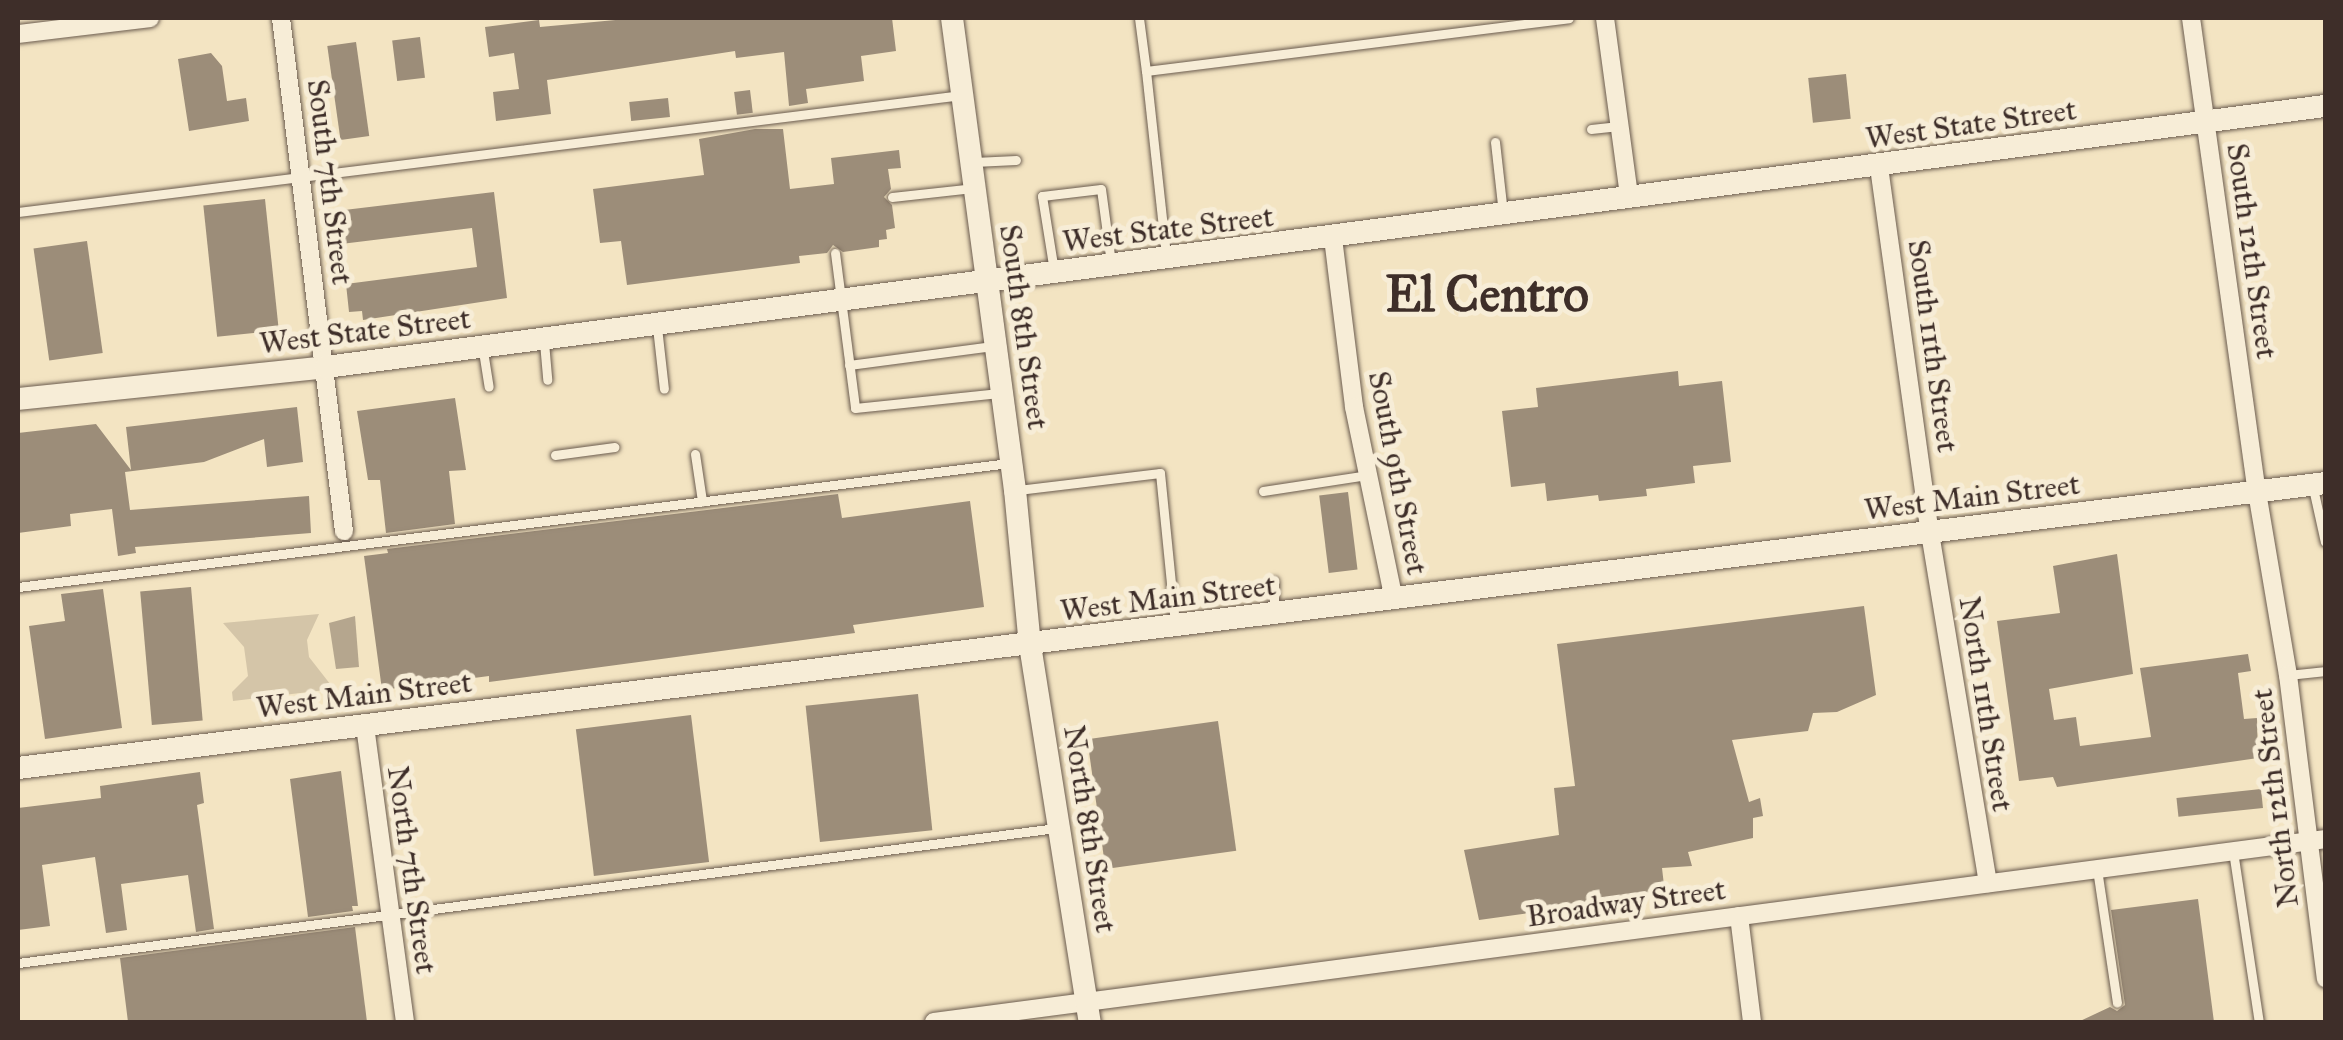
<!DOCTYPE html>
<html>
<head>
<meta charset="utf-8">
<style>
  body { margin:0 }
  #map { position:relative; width:2343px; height:1040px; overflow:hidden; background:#f3e4c2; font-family:"IM FELL Great Primer",serif }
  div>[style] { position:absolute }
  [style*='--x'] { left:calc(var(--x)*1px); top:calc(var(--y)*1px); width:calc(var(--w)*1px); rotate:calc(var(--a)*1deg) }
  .green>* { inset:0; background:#d4c5a8 }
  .water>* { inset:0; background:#b5a68e }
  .building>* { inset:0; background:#9c8d79; transform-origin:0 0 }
  .roads { filter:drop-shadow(0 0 2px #6b5c4f) drop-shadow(0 0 2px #6b5c4f) }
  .service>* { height:9px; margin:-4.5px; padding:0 4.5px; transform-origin:4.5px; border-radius:4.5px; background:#f7edd7 }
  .minor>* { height:18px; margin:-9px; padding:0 9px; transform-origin:9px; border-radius:9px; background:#f7edd7 }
  .tertiary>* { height:22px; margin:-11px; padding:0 11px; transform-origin:11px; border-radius:11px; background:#f7edd7 }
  span { translate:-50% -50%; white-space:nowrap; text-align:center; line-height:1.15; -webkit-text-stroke:10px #f7edd7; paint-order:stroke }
  .street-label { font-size:30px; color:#3e2e29 }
  .town-label { font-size:50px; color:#3e2e29; font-weight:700 }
  .frame { position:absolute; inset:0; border:20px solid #3e2e29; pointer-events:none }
</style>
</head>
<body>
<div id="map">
  <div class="green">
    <i style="clip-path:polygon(319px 614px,307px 640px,309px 657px,334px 689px,233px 701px,232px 692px,248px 676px,244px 647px,223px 623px)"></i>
  </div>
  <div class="water">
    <i style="clip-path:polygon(355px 616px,359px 667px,336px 669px,329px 623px)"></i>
  </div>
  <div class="building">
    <i style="clip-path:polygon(637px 18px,892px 18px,896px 51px,861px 56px,864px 81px,806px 89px,808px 103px,789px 106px,784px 52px,736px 58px,735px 51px,547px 80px,551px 114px,496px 121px,493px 92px,519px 89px,514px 53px,489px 57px,485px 27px,539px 20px,540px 27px)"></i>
    <i style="left:420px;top:37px;width:41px;height:28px;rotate:83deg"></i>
    <i style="left:356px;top:42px;width:95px;height:29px;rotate:82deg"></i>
    <i style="clip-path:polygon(211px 53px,222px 66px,227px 101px,246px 98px,249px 121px,189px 131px,178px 59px)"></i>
    <i style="left:1846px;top:74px;width:45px;height:38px;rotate:84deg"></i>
    <i style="left:750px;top:90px;width:23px;height:16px;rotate:83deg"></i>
    <i style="left:668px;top:98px;width:19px;height:39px;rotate:84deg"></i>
    <i style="clip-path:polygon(755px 129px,783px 129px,790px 189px,834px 184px,831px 158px,899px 150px,901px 168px,888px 169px,891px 189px,884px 197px,892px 205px,895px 228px,886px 230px,887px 239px,879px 240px,879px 247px,843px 252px,833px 245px,827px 253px,799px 256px,800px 263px,627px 285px,621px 241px,600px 243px,593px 189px,704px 175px,699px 139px)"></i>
    <i style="clip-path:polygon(494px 192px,507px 298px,363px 320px,362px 311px,349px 312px,346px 284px,477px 267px,472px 228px,341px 244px,336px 211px)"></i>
    <i style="left:265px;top:199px;width:132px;height:62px;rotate:84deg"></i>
    <i style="left:87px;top:241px;width:113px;height:54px;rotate:82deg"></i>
    <i style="clip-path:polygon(1678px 371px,1679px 386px,1722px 381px,1731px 462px,1693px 466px,1695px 483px,1646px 489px,1647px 496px,1599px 501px,1598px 495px,1547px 501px,1545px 483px,1511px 487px,1502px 411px,1538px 407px,1536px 388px)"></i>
    <i style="clip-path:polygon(455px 398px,466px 470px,449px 471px,455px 524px,386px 533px,380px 480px,368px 480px,357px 411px)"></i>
    <i style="clip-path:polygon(297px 407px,303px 462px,267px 467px,264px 439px,204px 462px,125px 472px,130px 510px,309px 496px,311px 533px,135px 547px,136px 553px,118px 556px,112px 509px,70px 514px,71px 526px,18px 533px,18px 433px,96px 424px,131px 470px,126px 427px)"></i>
    <i style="left:1348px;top:492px;width:78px;height:29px;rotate:83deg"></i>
    <i style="clip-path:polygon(838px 494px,842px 518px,970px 501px,984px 607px,853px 625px,855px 633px,489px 682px,489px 676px,382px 690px,364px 556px,388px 553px,387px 549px)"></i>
    <i style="clip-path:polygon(2117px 554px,2133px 674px,2049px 689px,2054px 720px,2076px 717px,2080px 746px,2151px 737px,2140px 668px,2248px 654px,2251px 671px,2238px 673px,2244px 719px,2257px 718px,2258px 758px,2057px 787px,2053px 777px,2019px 781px,1997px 621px,2060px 613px,2053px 566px)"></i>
    <i style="left:191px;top:587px;width:134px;height:51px;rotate:85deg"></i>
    <i style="clip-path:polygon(103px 589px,122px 728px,45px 739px,29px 626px,65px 621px,61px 594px)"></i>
    <i style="clip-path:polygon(1864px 606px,1876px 695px,1837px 712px,1813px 713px,1808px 731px,1732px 740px,1749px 802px,1760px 798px,1763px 816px,1753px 818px,1753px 838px,1688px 852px,1692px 866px,1662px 868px,1665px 894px,1479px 920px,1464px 850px,1559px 835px,1554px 788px,1575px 786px,1557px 644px)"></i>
    <i style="left:918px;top:694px;width:137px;height:113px;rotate:84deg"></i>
    <i style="left:691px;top:715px;width:148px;height:116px;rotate:83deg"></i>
    <i style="left:1218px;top:721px;width:131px;height:132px;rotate:82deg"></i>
    <i style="clip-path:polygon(341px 771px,358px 906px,352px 906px,353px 911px,308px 917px,290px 779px)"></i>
    <i style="clip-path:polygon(200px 772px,204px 803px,197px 805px,214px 929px,196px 932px,188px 875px,121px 884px,127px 930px,106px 933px,95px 857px,42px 865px,50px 926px,18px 930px,18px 808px,101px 798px,100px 786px)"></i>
    <i style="left:2261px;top:789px;width:19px;height:85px;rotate:84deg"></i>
    <i style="clip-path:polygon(2198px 899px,2214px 1022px,2078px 1022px,2110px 1007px,2117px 1011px,2125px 1005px,2111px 910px)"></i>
    <i style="clip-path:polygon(355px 927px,367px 1022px,128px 1022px,120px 958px)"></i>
  </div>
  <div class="roads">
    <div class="service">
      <i style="--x:1139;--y:18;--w:53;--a:82.5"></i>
      <i style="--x:1146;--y:71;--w:426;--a:-7.1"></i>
      <i style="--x:1146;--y:71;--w:186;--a:83.8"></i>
      <i style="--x:1591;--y:129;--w:28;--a:-6"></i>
      <i style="--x:1495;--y:142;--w:71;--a:83.6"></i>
      <i style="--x:974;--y:162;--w:42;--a:-2.7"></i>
      <i style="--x:892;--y:197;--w:81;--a:-6.3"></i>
      <i style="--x:18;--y:212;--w:951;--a:-7.07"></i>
      <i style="--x:835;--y:253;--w:156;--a:82.6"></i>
      <i style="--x:855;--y:408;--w:145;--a:-5.9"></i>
      <i style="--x:1054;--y:271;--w:76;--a:-99.1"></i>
      <i style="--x:1042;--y:196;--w:59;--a:-6.8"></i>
      <i style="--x:1101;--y:189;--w:75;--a:82.3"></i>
      <i style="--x:657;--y:327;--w:62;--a:83.6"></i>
      <i style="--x:544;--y:342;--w:38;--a:85"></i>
      <i style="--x:483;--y:351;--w:36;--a:81"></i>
      <i style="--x:849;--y:365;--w:145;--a:-7.5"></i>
      <i style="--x:695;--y:454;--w:48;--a:81.5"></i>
      <i style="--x:555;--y:455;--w:60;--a:-7.7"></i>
      <i style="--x:2313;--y:488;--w:55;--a:77.5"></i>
      <i style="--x:1018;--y:490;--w:143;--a:-6.8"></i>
      <i style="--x:1160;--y:473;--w:152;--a:84.3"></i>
      <i style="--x:1263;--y:491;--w:105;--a:-8.7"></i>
      <i style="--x:18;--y:587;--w:999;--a:-7.13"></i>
      <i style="--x:1274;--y:612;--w:31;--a:-90"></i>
      <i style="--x:2288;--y:675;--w:38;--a:-6"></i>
      <i style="--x:2233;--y:851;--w:173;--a:81.4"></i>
      <i style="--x:2097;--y:869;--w:135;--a:81.5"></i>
      <i style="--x:18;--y:963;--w:1047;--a:-7.41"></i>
    </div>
    <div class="minor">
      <i style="--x:281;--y:18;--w:517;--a:83"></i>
      <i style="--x:1605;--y:18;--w:180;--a:82.3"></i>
      <i style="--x:2191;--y:18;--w:479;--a:82.1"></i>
      <i style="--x:2257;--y:492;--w:186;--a:80.4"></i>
      <i style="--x:2288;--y:675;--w:306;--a:82.9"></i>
      <i style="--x:18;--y:34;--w:133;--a:-6.9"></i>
      <i style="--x:1879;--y:167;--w:370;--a:82.1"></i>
      <i style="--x:1930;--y:533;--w:355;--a:80.6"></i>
      <i style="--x:1333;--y:238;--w:170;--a:82.9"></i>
      <i style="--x:1354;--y:407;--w:197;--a:78.3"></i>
      <i style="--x:365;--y:726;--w:299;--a:82.3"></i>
      <i style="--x:1739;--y:916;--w:107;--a:83"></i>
      <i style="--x:934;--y:1022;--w:1404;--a:-7.49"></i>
    </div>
    <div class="tertiary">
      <i style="--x:952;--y:18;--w:476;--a:82.4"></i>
      <i style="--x:1015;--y:490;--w:156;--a:84.5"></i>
      <i style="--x:1030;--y:645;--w:382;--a:81"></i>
      <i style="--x:18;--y:399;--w:310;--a:-5.9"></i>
      <i style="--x:326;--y:367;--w:2017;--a:-7.44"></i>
      <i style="--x:18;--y:768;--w:2326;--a:-7.04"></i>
    </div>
  </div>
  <div class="street-label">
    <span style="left:1971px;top:124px;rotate:-8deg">West State Street</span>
    <span style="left:330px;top:182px;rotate:83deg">South 7th Street</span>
    <span style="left:1168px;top:229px;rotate:-7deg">West State Street</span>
    <span style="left:2252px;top:251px;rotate:82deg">South 12th Street</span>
    <span style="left:1024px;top:327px;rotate:82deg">South 8th Street</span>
    <span style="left:365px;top:331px;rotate:-7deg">West State Street</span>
    <span style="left:1933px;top:346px;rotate:82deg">South 11th Street</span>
    <span style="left:1398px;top:473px;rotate:79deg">South 9th Street</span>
    <span style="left:1972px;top:497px;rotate:-7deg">West Main Street</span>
    <span style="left:1168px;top:598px;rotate:-7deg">West Main Street</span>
    <span style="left:364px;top:695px;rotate:-7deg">West Main Street</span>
    <span style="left:1986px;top:704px;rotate:81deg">North 11th Street</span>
    <span style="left:2275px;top:798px;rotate:-97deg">North 12th Street</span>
    <span style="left:1090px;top:829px;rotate:81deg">North 8th Street</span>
    <span style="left:412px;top:870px;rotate:82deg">North 7th Street</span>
    <span style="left:1626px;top:903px;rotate:-8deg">Broadway Street</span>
  </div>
  <div class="town-label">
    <span style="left:1487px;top:295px">El Centro</span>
  </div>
  <div class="frame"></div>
</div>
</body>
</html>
